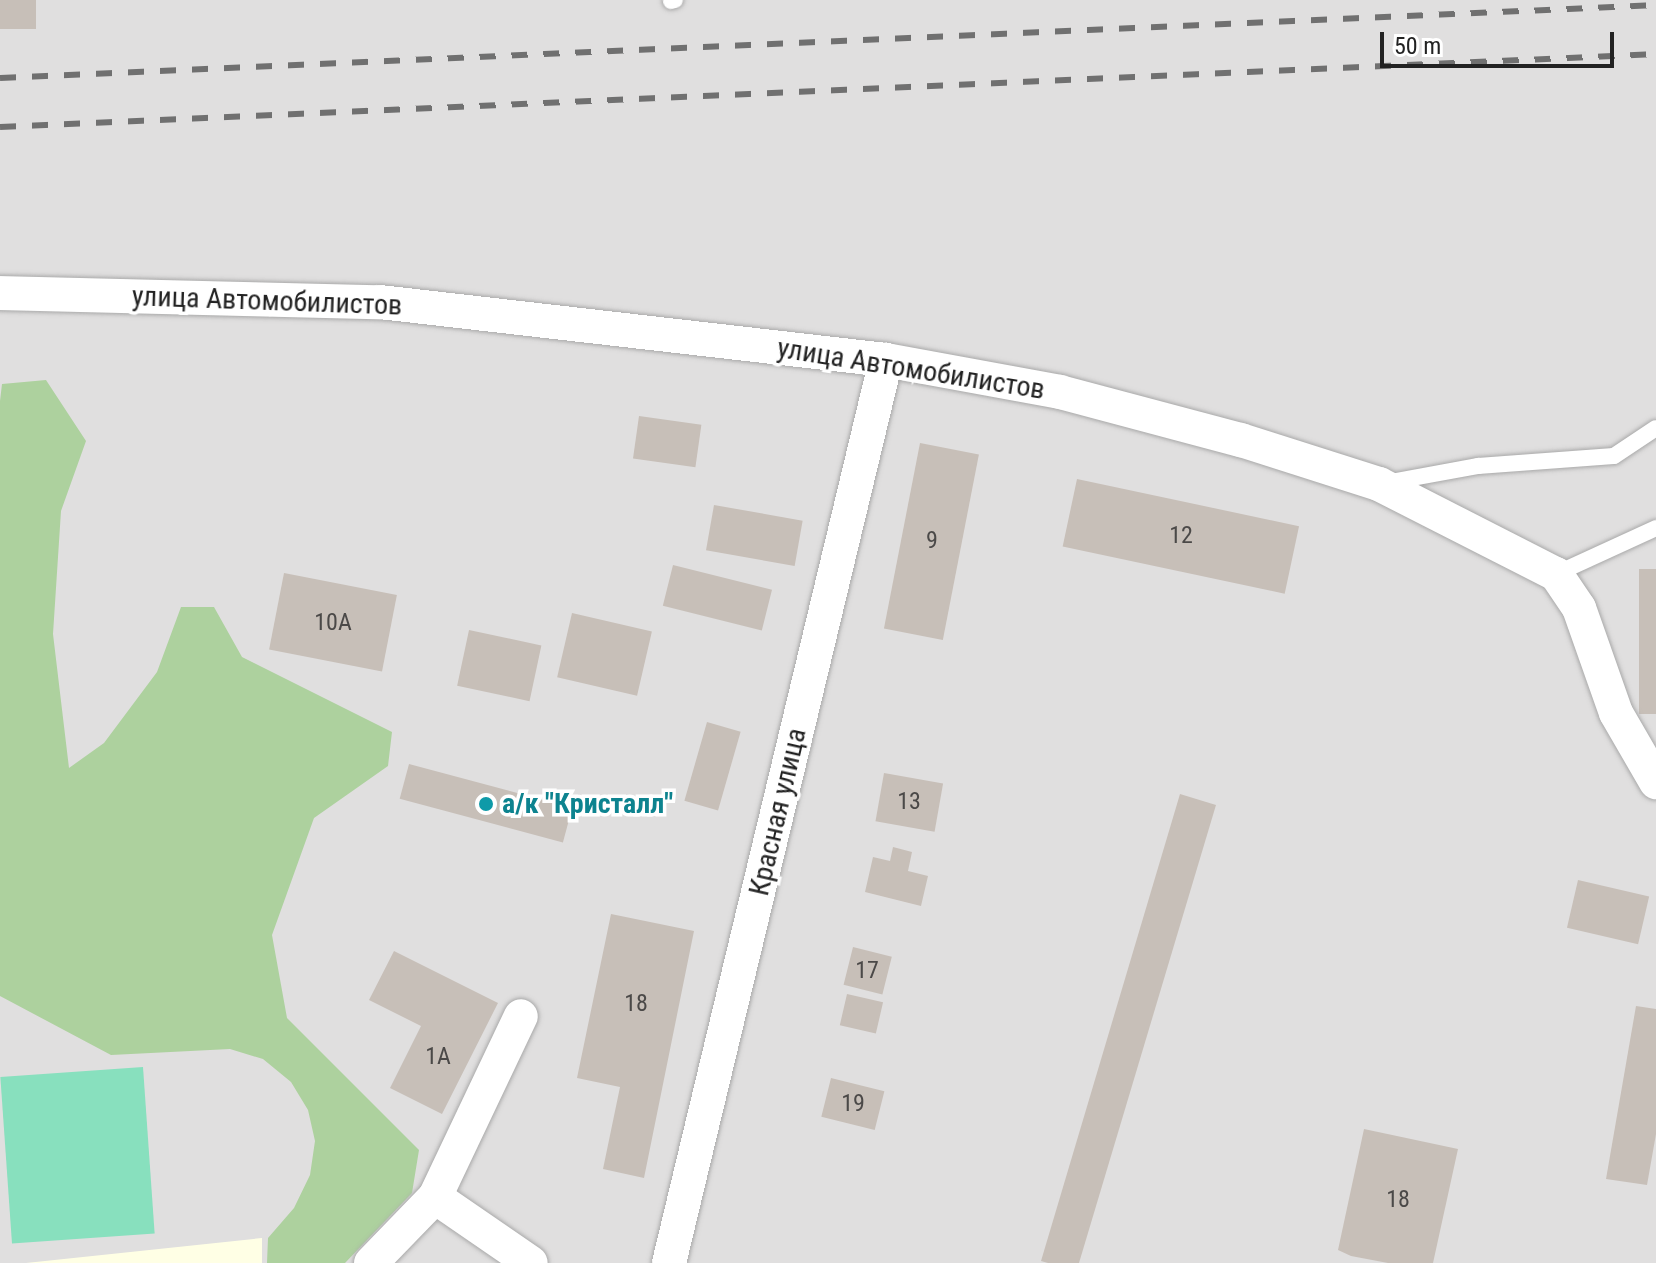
<!DOCTYPE html>
<html>
<head>
<meta charset="utf-8">
<style>
  body { margin:0 }
  #map { position:relative; width:1656px; height:1263px; overflow:hidden; background:#f2efe9; font-family:"Roboto Condensed",sans-serif }
  div>[style] { position:absolute }
  [style*='--x'] { left:calc(var(--x)*1px); top:calc(var(--y)*1px); width:calc(var(--w)*1px); rotate:calc(var(--a)*1deg) }
  .residential>* { inset:0; background:#e0dfdf; transform-origin:0 0 }
  .education>* { inset:0; background:#ffffe5 }
  .forest>* { inset:0; background:#add19e }
  .pitch>* { inset:0; background:#88e0be; transform-origin:0 0 }
  .building>* { inset:0; background:#c7bfb8; transform-origin:0 0 }
  .roads { filter:drop-shadow(0 0 2px #a9a9a9) drop-shadow(0 0 2px #a9a9a9) }
  .service>* { height:16px; margin:-8px; padding:0 8px; transform-origin:8px; border-radius:8px; background:#fff }
  .minor>* { height:34px; margin:-17px; padding:0 17px; transform-origin:17px; border-radius:17px; background:#fff }
  .rail>* { height:6px; margin-top:-3px; transform-origin:0; background:repeating-linear-gradient(90deg,#707070 0 16px,transparent 0 32px) }
  .dots>* { width:22px; height:22px; translate:-50% -50%; box-sizing:border-box; border:4px solid #fff; border-radius:50% }
  span { translate:-50% -50%; white-space:nowrap; text-align:center; line-height:1.15; -webkit-text-stroke:7px #fff; paint-order:stroke }
  .number-label { font-size:24px; color:#4b4948 }
  .number-label span { -webkit-text-stroke-width:0 }
  .street-label { font-size:28px; color:#222 }
  .culture-label { font-size:28px; color:#0d838f; font-weight:700 }
  .left { translate:0 -50%; text-align:left }
  .scale { position:absolute; left:1380px; top:32px; width:234px; height:36px; box-sizing:border-box; border:4px solid #222; border-top:0; padding-left:10px; font-size:24px; line-height:28px; white-space:nowrap; color:#222; -webkit-text-stroke:6px #fff; paint-order:stroke }
</style>
</head>
<body>
<div id="map">
  <div class="residential">
    <i style="left:0;top:0;width:1656px;height:1263px"></i>
  </div>
  <div class="education">
    <i style="clip-path:polygon(262px 1238px,262px 1263px,26px 1263px)"></i>
  </div>
  <div class="forest">
    <i style="clip-path:polygon(46px 380px,86px 441px,61px 511px,53px 634px,69px 768px,104px 743px,157px 672px,181px 607px,214px 607px,242px 657px,392px 732px,388px 766px,314px 818px,272px 935px,287px 1018px,419px 1150px,412px 1193px,345px 1263px,267px 1263px,268px 1238px,294px 1208px,310px 1175px,315px 1141px,308px 1110px,291px 1082px,263px 1059px,230px 1049px,111px 1055px,0 996px,0 401px,2px 384px)"></i>
  </div>
  <div class="pitch">
    <i style="left:143px;top:1067px;width:167px;height:143px;rotate:86deg"></i>
  </div>
  <div class="building">
    <i style="left:0;top:0;width:36px;height:29px"></i>
    <i style="left:639px;top:416px;width:63px;height:43px;rotate:8deg"></i>
    <i style="left:920px;top:443px;width:60px;height:189px;rotate:11deg"></i>
    <i style="left:1077px;top:479px;width:227px;height:69px;rotate:12deg"></i>
    <i style="left:714px;top:505px;width:90px;height:46px;rotate:10deg"></i>
    <i style="left:673px;top:565px;width:102px;height:42px;rotate:14deg"></i>
    <i style="left:1639px;top:569px;width:17px;height:145px"></i>
    <i style="left:284px;top:573px;width:115px;height:78px;rotate:11deg"></i>
    <i style="left:572px;top:613px;width:82px;height:66px;rotate:13deg"></i>
    <i style="left:469px;top:630px;width:74px;height:57px;rotate:12deg"></i>
    <i style="left:707px;top:722px;width:35px;height:82px;rotate:16deg"></i>
    <i style="left:409px;top:764px;width:169px;height:36px;rotate:15deg"></i>
    <i style="left:884px;top:773px;width:60px;height:49px;rotate:10deg"></i>
    <i style="clip-path:polygon(1180px 794px,1216px 805px,1079px 1263px,1048px 1263px,1041px 1261px)"></i>
    <i style="clip-path:polygon(893px 847px,912px 852px,908px 871px,928px 876px,921px 906px,865px 892px,873px 857px,890px 861px)"></i>
    <i style="left:1578px;top:880px;width:73px;height:49px;rotate:13deg"></i>
    <i style="clip-path:polygon(611px 914px,694px 931px,644px 1178px,603px 1169px,620px 1087px,577px 1078px)"></i>
    <i style="left:853px;top:947px;width:40px;height:39px;rotate:14deg"></i>
    <i style="clip-path:polygon(394px 951px,498px 1003px,442px 1114px,390px 1088px,421px 1026px,369px 1000px)"></i>
    <i style="left:847px;top:994px;width:37px;height:32px;rotate:13deg"></i>
    <i style="clip-path:polygon(1636px 1006px,1656px 1009px,1656px 1134px,1647px 1185px,1606px 1179px)"></i>
    <i style="left:831px;top:1078px;width:55px;height:40px;rotate:14deg"></i>
    <i style="clip-path:polygon(1364px 1129px,1458px 1149px,1433px 1263px,1388px 1263px,1351px 1256px,1338px 1250px)"></i>
  </div>
  <div class="roads">
    <div class="service">
      <i style="--x:671;--y:1;--w:4;--a:-14"></i>
      <i style="--x:1385;--y:483;--w:95;--a:-10.4"></i>
      <i style="--x:1478;--y:466;--w:136;--a:-4.2"></i>
      <i style="--x:1614;--y:456;--w:50;--a:-33.7"></i>
      <i style="--x:1556;--y:574;--w:110;--a:-24.7"></i>
    </div>
    <div class="minor">
      <i style="--x:0;--y:293;--w:380;--a:1.4"></i>
      <i style="--x:380;--y:302;--w:509;--a:6.54"></i>
      <i style="--x:886;--y:360;--w:177;--a:10.4"></i>
      <i style="--x:1060;--y:392;--w:187;--a:14.9"></i>
      <i style="--x:1241;--y:440;--w:145;--a:17.7"></i>
      <i style="--x:1379;--y:484;--w:199;--a:27"></i>
      <i style="--x:1556;--y:574;--w:41;--a:55.9"></i>
      <i style="--x:1579;--y:608;--w:111;--a:70.6"></i>
      <i style="--x:1616;--y:713;--w:80;--a:59.9"></i>
      <i style="--x:435;--y:1197;--w:116;--a:34.5"></i>
      <i style="--x:371;--y:1263;--w:92;--a:-45.9"></i>
      <i style="--x:435;--y:1197;--w:200;--a:-64.6"></i>
      <i style="--x:669;--y:1263;--w:929;--a:-76.49"></i>
    </div>
  </div>
  <div class="rail">
    <i style="--x:0;--y:78;--w:1658;--a:-2.52"></i>
    <i style="--x:0;--y:127;--w:1658;--a:-2.52"></i>
  </div>
  <div class="dots">
    <i style="left:486px;top:804px;background:#0f9aa8"></i>
  </div>
  <div class="number-label">
    <span style="left:1181px;top:536px">12</span>
    <span style="left:932px;top:541px">9</span>
    <span style="left:333px;top:623px">10А</span>
    <span style="left:909px;top:802px">13</span>
    <span style="left:867px;top:971px">17</span>
    <span style="left:636px;top:1004px">18</span>
    <span style="left:438px;top:1057px">1А</span>
    <span style="left:853px;top:1104px">19</span>
    <span style="left:1398px;top:1200px">18</span>
  </div>
  <div class="street-label">
    <span style="left:267px;top:301px;rotate:2deg">улица Автомобилистов</span>
    <span style="left:911px;top:369px;rotate:9deg">улица Автомобилистов</span>
    <span style="left:778px;top:812px;rotate:-77deg">Красная улица</span>
  </div>
  <div class="culture-label">
    <span class="left" style="left:502px;top:804px">а/к "Кристалл"</span>
  </div>
  <div class="scale">50 m</div>
</div>
</body>
</html>
